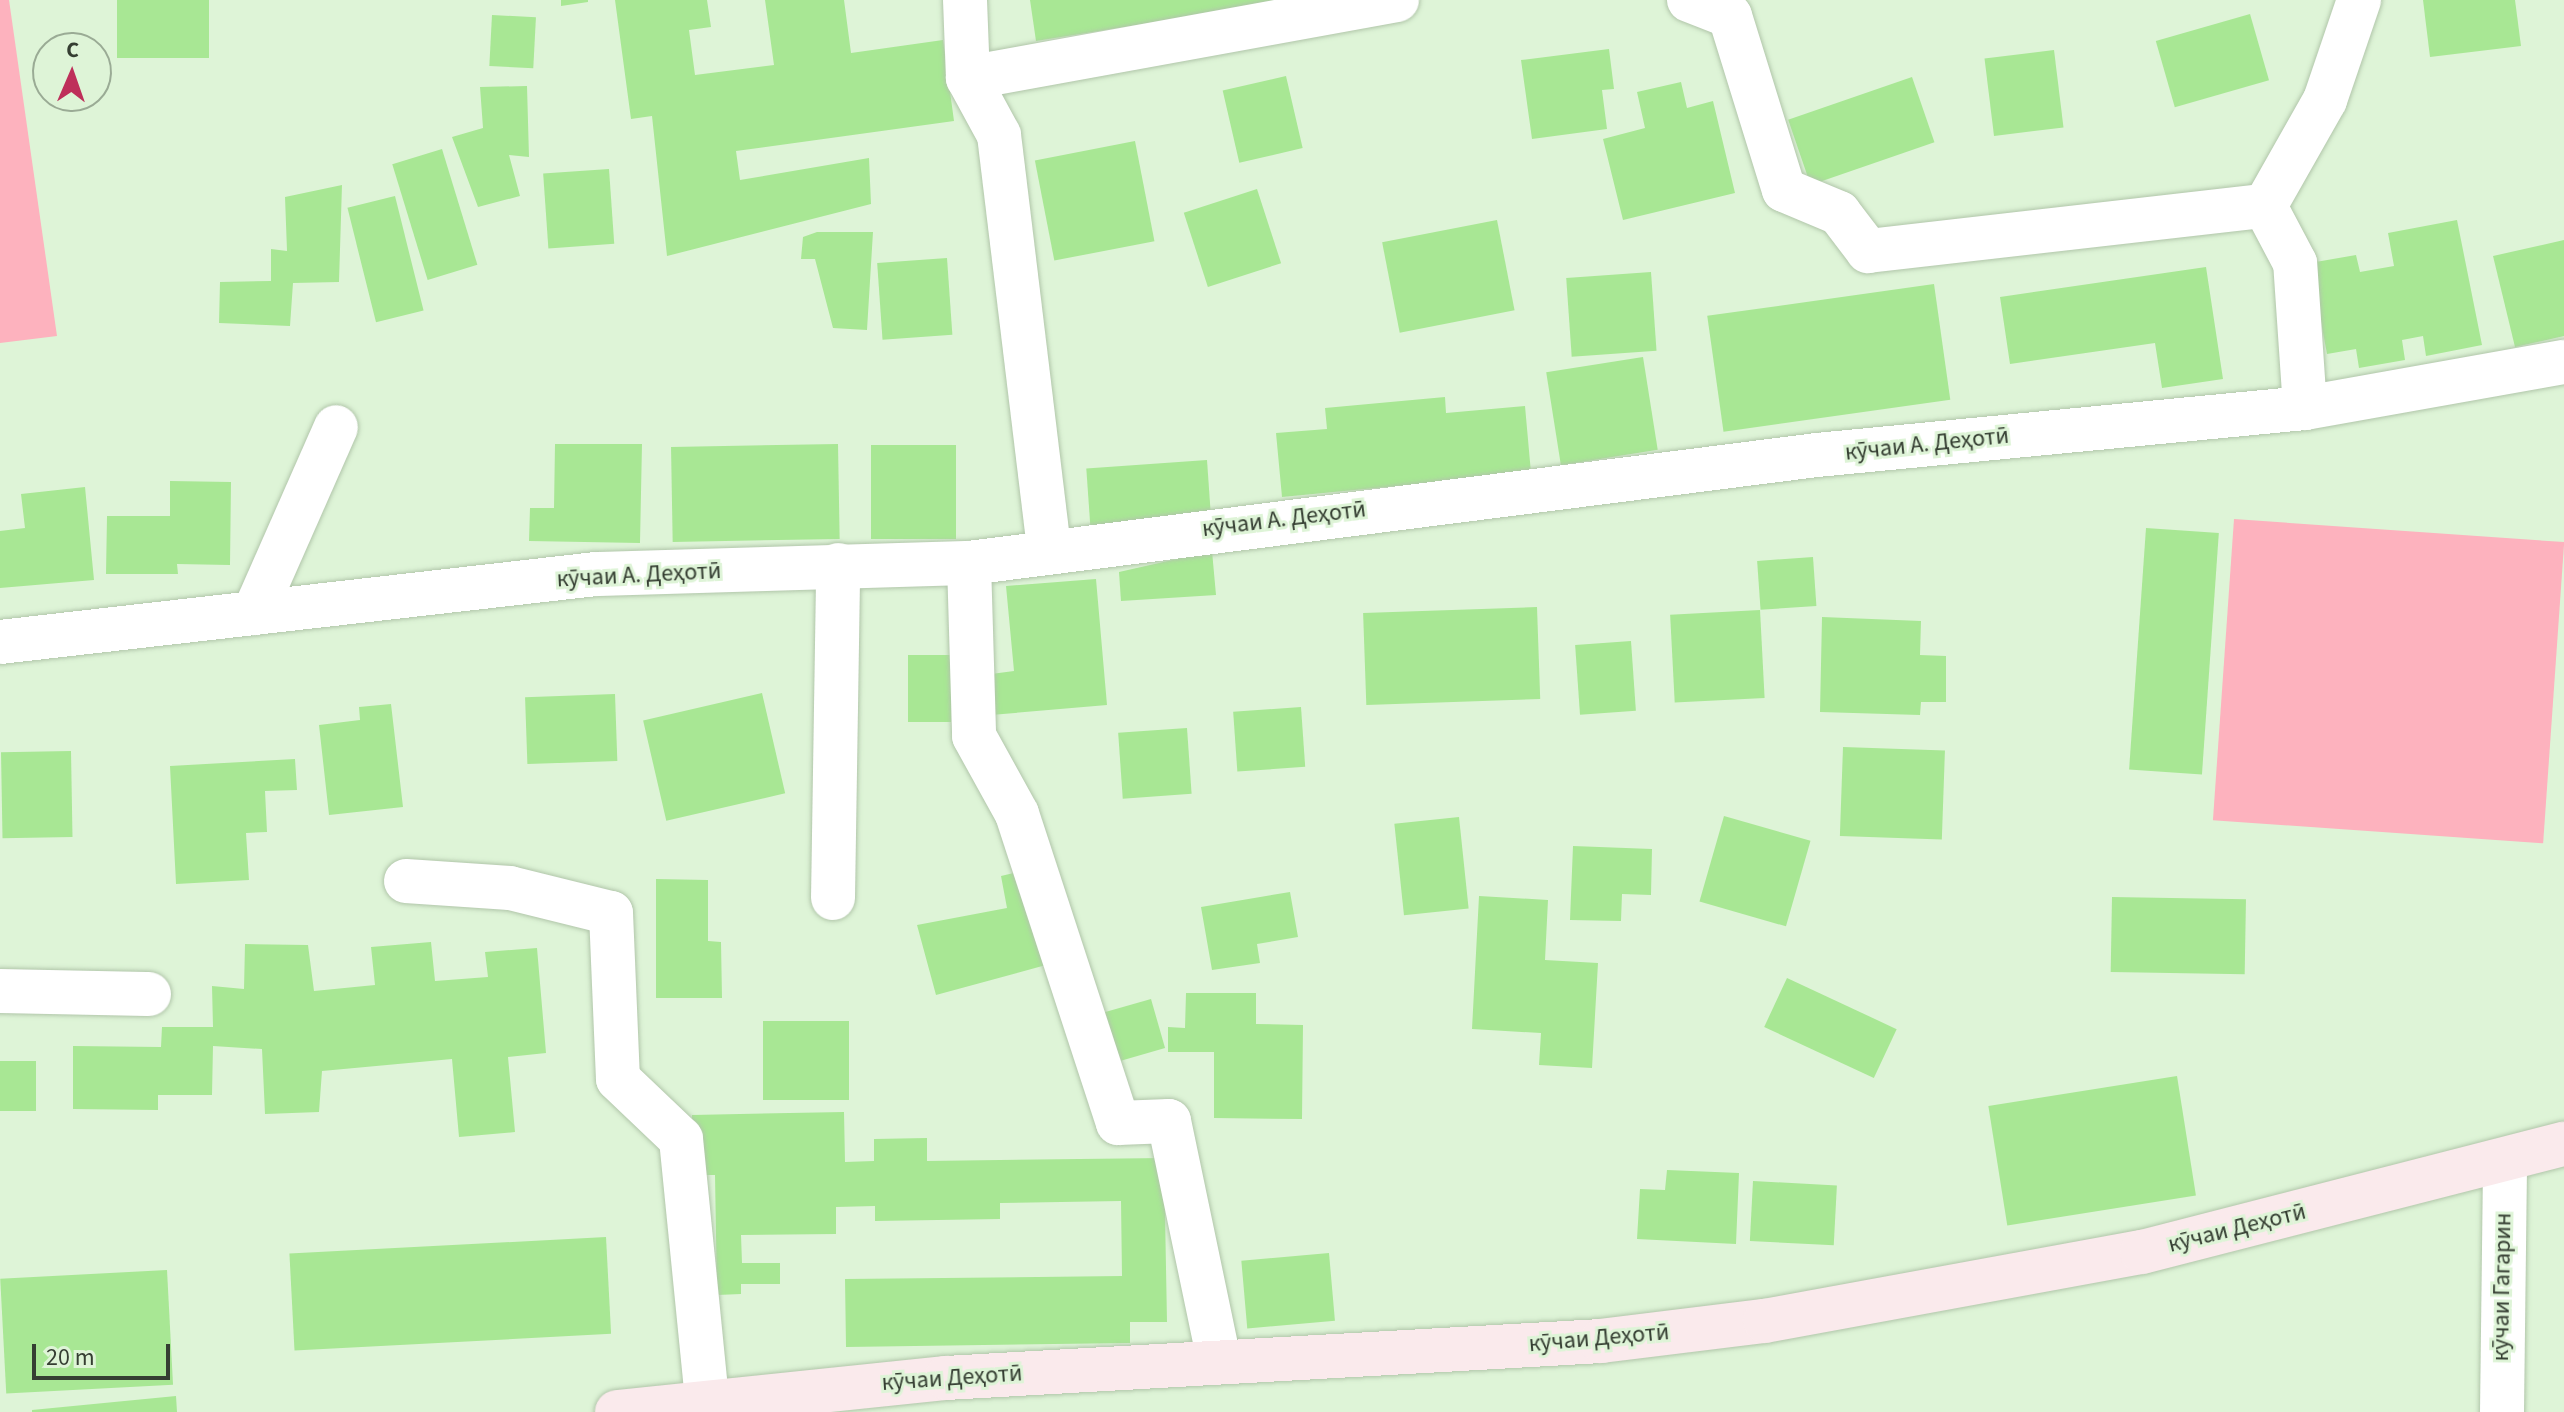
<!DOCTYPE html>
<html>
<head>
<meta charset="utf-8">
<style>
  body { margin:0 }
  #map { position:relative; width:2564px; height:1412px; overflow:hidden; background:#def4d7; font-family:"Source Sans 3",sans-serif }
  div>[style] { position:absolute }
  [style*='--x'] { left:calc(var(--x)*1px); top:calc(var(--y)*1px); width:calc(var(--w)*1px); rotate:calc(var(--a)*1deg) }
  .green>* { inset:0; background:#fdb2be; transform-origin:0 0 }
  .building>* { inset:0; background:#a8e794; transform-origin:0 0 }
  .roads { filter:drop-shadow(0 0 2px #b1c6aa) drop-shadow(0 0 2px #b1c6aa) }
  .street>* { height:44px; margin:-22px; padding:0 22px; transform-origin:22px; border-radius:22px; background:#fff }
  .secondary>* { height:44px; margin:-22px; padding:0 22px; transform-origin:22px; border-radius:22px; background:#faeaec }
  span { translate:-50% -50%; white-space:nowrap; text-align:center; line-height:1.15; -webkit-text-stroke:6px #def4d7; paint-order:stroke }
  .street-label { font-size:24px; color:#353e32 }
  .north { position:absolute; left:32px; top:32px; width:80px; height:80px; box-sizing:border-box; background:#def4d7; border:2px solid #9aab95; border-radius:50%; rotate:2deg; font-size:22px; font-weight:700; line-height:32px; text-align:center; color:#353e32 }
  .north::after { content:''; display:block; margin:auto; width:28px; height:36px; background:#be2f5a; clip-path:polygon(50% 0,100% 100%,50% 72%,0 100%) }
  .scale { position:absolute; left:32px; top:1344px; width:138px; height:36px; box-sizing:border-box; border:4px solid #353e32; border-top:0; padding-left:10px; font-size:24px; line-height:28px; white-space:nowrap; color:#353e32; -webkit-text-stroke:6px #def4d7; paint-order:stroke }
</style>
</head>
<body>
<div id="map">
  <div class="green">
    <i style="clip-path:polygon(0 0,9px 0,57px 336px,0 343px)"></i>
    <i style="left:2234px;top:519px;width:331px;height:302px;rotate:4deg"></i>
  </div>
  <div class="building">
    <i style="left:117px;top:0;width:92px;height:58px"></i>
    <i style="clip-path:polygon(561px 0,588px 0,588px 2px,561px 6px)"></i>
    <i style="clip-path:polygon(615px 0,707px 0,711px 27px,689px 30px,695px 75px,774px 65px,765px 0,844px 0,851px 53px,943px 40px,954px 121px,736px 151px,740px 180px,869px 158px,871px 204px,667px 256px,652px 116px,631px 119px)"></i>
    <i style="clip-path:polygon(1030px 0,1282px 0,1282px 2px,1036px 41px)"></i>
    <i style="clip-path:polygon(2423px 0,2515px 0,2521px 46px,2430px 57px)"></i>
    <i style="left:2250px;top:14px;width:69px;height:98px;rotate:74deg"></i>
    <i style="left:492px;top:15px;width:44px;height:51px;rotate:3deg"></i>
    <i style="clip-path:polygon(1609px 49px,1614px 89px,1602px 90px,1607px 129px,1532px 139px,1521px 60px)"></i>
    <i style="left:2054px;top:50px;width:78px;height:70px;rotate:83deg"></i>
    <i style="left:1286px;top:76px;width:74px;height:65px;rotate:77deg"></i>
    <i style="left:1912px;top:77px;width:69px;height:131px;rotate:71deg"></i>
    <i style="clip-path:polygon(1681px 82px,1687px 108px,1713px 101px,1735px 193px,1623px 220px,1603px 139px,1645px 128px,1637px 92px)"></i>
    <i style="clip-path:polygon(527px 86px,529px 157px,509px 155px,520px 196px,478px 207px,452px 137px,483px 128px,480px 87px)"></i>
    <i style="left:1135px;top:141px;width:102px;height:102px;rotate:79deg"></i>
    <i style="left:442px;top:149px;width:121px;height:52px;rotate:73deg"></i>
    <i style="left:609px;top:169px;width:75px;height:66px;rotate:86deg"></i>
    <i style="clip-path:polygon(342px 185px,339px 282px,293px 283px,290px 326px,219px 323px,220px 282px,271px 281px,271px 249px,287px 251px,285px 197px)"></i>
    <i style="left:1257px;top:189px;width:78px;height:77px;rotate:72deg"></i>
    <i style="left:395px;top:196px;width:118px;height:49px;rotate:76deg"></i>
    <i style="left:1497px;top:220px;width:92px;height:117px;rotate:79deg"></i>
    <i style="clip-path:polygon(2457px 220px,2482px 345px,2426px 356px,2423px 336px,2402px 340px,2405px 360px,2359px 368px,2356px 349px,2327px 354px,2310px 263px,2356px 255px,2360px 272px,2394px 266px,2388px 233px)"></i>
    <i style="clip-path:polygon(817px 232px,873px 232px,867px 330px,833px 328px,815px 259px,801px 259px,803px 237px)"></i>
    <i style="clip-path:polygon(2564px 240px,2564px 336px,2515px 347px,2493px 256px)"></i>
    <i style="left:947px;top:258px;width:77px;height:70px;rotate:86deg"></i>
    <i style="clip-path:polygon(2206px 267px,2223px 379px,2162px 388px,2155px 343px,2010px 364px,2000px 297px)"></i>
    <i style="left:1651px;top:272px;width:79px;height:85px;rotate:86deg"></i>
    <i style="left:1934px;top:284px;width:117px;height:229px;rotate:82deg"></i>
    <i style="left:1643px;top:357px;width:94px;height:98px;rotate:81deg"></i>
    <i style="clip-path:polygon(1445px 397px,1446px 413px,1525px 406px,1531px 473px,1282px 497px,1276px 433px,1327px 429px,1325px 408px)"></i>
    <i style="clip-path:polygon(555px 444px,642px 444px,640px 543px,529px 541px,530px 508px,554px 508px)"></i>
    <i style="left:838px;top:444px;width:95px;height:167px;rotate:89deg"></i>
    <i style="left:871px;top:445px;width:85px;height:94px"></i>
    <i style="left:1207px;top:460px;width:61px;height:121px;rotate:86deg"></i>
    <i style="clip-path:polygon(170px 481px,231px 482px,230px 565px,177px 564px,178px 574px,106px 574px,107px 516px,170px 516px)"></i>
    <i style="clip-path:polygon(85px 487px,94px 580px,0 588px,0 531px,25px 528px,21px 494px)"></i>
    <i style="left:2146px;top:528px;width:73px;height:242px;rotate:4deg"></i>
    <i style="clip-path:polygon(1212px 551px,1216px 595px,1121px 601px,1119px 572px)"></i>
    <i style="left:1813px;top:557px;width:49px;height:56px;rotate:86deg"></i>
    <i style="clip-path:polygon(1096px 579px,1107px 705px,979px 716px,976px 676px,1014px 671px,1006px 586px)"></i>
    <i style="left:1537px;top:607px;width:92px;height:174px;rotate:88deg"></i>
    <i style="left:1760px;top:610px;width:88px;height:90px;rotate:87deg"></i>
    <i style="clip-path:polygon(1822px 617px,1921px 621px,1920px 655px,1946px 656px,1946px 702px,1921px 702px,1920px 715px,1820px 712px)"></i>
    <i style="left:1631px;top:641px;width:70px;height:56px;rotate:86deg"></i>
    <i style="left:908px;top:655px;width:43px;height:67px"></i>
    <i style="left:762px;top:693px;width:103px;height:122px;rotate:77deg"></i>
    <i style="left:615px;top:694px;width:67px;height:90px;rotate:88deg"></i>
    <i style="clip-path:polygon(391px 704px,403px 807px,329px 815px,319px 725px,360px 720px,359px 707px)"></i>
    <i style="left:1301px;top:707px;width:60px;height:68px;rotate:86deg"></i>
    <i style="left:1187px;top:728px;width:66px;height:69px;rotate:86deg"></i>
    <i style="left:1843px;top:747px;width:102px;height:89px;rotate:2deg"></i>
    <i style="left:71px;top:751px;width:86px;height:70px;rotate:89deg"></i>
    <i style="clip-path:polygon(295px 759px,297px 790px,265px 791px,267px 832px,246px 833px,249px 880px,176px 884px,170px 766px)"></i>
    <i style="left:1724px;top:816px;width:90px;height:89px;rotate:16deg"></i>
    <i style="left:1459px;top:817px;width:92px;height:65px;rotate:84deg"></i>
    <i style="clip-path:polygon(1573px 846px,1652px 849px,1651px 895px,1622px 894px,1621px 921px,1570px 920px)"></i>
    <i style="clip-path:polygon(1034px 868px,1046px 965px,936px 995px,917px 925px,1007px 908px,1001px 876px)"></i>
    <i style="clip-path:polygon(656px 879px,708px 880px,708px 941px,721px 942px,722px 998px,656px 998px)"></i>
    <i style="clip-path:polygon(1290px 892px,1298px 937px,1257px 944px,1260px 963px,1212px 970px,1201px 907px)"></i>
    <i style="clip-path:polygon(1479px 896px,1548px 900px,1545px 960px,1598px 963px,1592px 1068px,1539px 1065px,1541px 1033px,1472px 1029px)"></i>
    <i style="left:2112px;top:897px;width:134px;height:75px;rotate:1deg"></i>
    <i style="clip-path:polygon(431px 942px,435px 981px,488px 977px,485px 952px,537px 948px,546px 1053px,508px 1057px,515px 1132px,459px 1137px,452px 1059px,322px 1071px,319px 1112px,265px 1114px,262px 1049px,213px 1046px,212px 1095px,158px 1095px,158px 1110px,73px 1109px,73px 1046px,161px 1047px,162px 1027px,213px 1027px,212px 986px,244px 989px,245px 944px,308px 945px,314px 991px,375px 985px,371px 947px)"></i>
    <i style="left:1787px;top:978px;width:121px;height:54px;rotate:25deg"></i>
    <i style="clip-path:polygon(1186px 993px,1256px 993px,1256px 1024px,1303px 1025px,1302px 1119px,1214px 1118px,1214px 1052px,1168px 1052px,1168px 1027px,1185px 1028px)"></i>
    <i style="left:1151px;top:999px;width:51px;height:63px;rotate:74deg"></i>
    <i style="left:763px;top:1021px;width:86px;height:79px"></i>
    <i style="left:0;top:1061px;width:36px;height:50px"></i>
    <i style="left:2177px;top:1076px;width:121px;height:191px;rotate:81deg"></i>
    <i style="clip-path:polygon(844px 1112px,845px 1162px,874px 1161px,874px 1139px,927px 1138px,927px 1161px,1164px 1158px,1167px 1322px,1130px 1322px,1130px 1343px,846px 1347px,845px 1279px,1122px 1276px,1121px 1201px,1000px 1203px,1000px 1219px,875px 1221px,875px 1206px,836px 1207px,836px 1234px,741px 1235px,742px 1263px,780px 1263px,780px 1284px,741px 1284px,741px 1294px,717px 1295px,715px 1175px,693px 1175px,692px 1115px)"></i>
    <i style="clip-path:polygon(1667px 1170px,1739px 1173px,1736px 1244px,1637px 1239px,1640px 1189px,1665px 1190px)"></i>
    <i style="left:1753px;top:1181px;width:84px;height:60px;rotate:3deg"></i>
    <i style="left:606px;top:1237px;width:97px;height:317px;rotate:87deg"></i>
    <i style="left:1329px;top:1253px;width:68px;height:88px;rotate:85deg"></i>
    <i style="left:167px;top:1270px;width:115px;height:167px;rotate:87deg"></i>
    <i style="clip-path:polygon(176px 1396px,177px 1412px,32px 1412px,32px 1410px)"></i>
  </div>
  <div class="roads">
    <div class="street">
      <i style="--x:965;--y:0;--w:78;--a:87.8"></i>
      <i style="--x:968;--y:78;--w:65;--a:61.5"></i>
      <i style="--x:999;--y:135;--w:416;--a:83.1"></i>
      <i style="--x:1689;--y:0;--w:44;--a:21.3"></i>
      <i style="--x:1730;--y:16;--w:182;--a:72.8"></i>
      <i style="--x:1784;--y:190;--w:60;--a:22.7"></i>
      <i style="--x:1839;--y:213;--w:48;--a:52.7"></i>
      <i style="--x:1868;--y:251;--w:400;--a:-6.5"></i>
      <i style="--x:968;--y:78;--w:436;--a:-10.3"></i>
      <i style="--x:2305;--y:408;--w:145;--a:-93.9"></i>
      <i style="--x:2295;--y:263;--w:64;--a:-117.8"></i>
      <i style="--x:2265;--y:206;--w:122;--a:-60.5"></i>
      <i style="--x:2325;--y:100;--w:106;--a:-71.2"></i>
      <i style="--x:969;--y:563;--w:173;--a:88.3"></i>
      <i style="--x:974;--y:736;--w:89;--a:61.1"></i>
      <i style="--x:1017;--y:814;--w:325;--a:71.9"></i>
      <i style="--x:1118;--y:1123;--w:51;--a:-2.2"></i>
      <i style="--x:1169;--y:1121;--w:244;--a:78.2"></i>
      <i style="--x:254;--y:613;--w:203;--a:-66.2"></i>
      <i style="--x:0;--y:642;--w:600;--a:-6.51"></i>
      <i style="--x:596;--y:574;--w:373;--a:-1.7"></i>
      <i style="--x:969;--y:563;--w:855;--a:-7.26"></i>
      <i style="--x:1817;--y:455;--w:490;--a:-5.5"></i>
      <i style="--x:2305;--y:408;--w:263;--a:-10.1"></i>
      <i style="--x:406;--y:881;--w:104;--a:3.9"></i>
      <i style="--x:510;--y:888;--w:104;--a:13.9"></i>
      <i style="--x:611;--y:913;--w:166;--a:87.6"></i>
      <i style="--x:618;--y:1079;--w:87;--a:43.6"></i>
      <i style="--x:681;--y:1139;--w:260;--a:84.3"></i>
      <i style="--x:833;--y:898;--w:333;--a:-89.1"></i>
      <i style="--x:0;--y:991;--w:149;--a:1.2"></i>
      <i style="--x:2502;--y:1412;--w:250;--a:-89.3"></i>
    </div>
    <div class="secondary">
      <i style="--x:617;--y:1412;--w:331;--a:-5.9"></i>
      <i style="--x:946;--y:1378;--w:656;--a:-3.23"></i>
      <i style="--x:1601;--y:1341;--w:165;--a:-7"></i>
      <i style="--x:1765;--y:1321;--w:383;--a:-10.4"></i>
      <i style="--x:2142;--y:1252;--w:436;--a:-14.4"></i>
    </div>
  </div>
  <div class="street-label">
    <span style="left:1927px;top:444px;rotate:-6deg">кӯчаи А. Деҳотӣ</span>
    <span style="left:1284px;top:519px;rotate:-7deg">кӯчаи А. Деҳотӣ</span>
    <span style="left:639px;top:575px;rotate:-3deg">кӯчаи А. Деҳотӣ</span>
    <span style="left:2237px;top:1228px;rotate:-14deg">кӯчаи Деҳотӣ</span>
    <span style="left:2502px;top:1287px;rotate:-89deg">кӯчаи Гагарин</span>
    <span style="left:1599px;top:1338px;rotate:-5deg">кӯчаи Деҳотӣ</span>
    <span style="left:952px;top:1378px;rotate:-4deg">кӯчаи Деҳотӣ</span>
  </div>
  <div class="north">С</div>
  <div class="scale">20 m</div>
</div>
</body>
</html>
